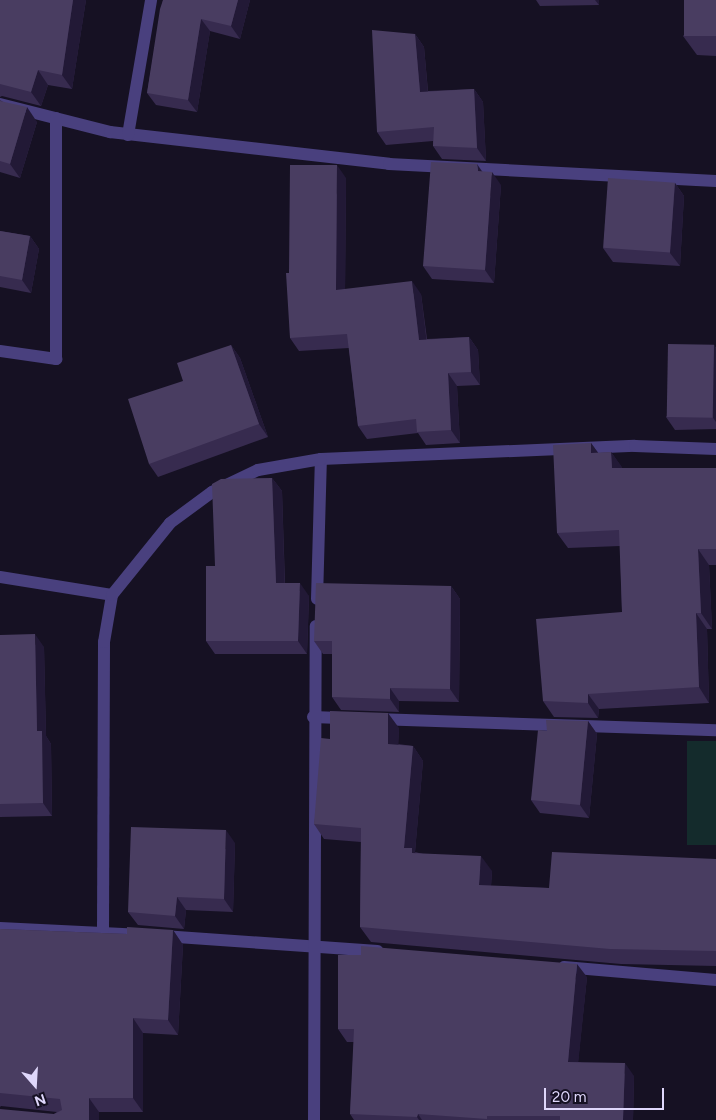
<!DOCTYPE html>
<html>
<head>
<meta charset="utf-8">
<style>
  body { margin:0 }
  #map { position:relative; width:716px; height:1120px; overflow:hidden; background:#161123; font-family:Figtree,sans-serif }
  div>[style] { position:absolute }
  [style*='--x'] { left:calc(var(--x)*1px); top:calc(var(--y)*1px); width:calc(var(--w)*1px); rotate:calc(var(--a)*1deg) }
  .green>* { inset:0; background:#142b2c; transform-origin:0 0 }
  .minor>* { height:12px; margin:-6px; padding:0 6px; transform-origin:6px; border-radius:6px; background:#49407e }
  .wall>* { inset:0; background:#372b4f }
  .shaded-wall>* { inset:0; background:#221936 }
  .building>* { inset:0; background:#493d61; transform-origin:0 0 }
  span { translate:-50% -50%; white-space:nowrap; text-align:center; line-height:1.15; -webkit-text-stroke:4px #161123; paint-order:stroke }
  .north { position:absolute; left:10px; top:1060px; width:50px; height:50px; -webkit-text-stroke:4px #161123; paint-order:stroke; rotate:161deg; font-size:14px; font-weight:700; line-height:20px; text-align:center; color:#dfd7fb }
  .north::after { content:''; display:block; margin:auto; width:18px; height:22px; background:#dfd7fb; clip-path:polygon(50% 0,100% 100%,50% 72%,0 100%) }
  .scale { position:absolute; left:544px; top:1088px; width:120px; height:22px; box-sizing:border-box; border:2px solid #dfd7fb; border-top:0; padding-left:6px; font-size:15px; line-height:18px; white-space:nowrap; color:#dfd7fb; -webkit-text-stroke:4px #161123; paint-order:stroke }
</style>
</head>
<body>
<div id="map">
  <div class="green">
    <i style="left:687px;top:741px;width:29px;height:104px"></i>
  </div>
  <div class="minor">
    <i style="--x:0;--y:104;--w:114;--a:14.3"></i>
    <i style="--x:110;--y:132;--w:281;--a:6.5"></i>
    <i style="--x:389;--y:164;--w:327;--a:3"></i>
    <i style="--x:128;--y:135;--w:137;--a:-80.3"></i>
    <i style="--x:0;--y:351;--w:57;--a:8.1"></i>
    <i style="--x:56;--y:359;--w:241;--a:-90"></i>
    <i style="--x:0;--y:577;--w:113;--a:9.1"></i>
    <i style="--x:317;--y:599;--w:140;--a:-88.4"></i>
    <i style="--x:321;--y:459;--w:314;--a:-2.4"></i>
    <i style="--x:635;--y:446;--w:81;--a:2.1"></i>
    <i style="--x:313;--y:717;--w:33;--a:2"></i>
    <i style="--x:376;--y:719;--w:340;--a:1.9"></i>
    <i style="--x:0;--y:928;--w:143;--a:2.8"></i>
    <i style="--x:103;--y:931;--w:289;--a:-89.8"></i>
    <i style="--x:104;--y:642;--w:48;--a:-80.3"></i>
    <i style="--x:112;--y:595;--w:92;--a:-51.1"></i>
    <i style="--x:170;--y:523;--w:52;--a:-36.4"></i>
    <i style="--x:212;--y:492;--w:51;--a:-25.6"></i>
    <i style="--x:258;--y:470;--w:64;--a:-9.9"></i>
    <i style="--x:163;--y:936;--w:215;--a:4"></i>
    <i style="--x:564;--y:967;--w:153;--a:4.9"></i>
    <i style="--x:314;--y:1120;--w:494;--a:-89.8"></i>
  </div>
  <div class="wall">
    <i style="clip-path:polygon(0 0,86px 0,72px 89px,48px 85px,41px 106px,2px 96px,0 97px)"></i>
    <i style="clip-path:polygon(163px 0,250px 0,240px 39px,210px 31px,197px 112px,156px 105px,147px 93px)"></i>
    <i style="clip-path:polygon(536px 0,599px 0,599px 5px,540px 6px)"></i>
    <i style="clip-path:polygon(716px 0,716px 56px,697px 55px,683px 36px)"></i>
    <i style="clip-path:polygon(415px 34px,424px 47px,428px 91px,474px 89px,483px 102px,486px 161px,442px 159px,433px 146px,433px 141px,386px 145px,377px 132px)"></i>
    <i style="clip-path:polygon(0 100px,37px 122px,20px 178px,0 172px)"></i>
    <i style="clip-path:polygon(346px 178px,345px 289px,421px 294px,427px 339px,469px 337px,478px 350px,480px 385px,457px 386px,460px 443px,426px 445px,418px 433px,367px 439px,358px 426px,349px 348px,299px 351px,290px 338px,289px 273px)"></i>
    <i style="clip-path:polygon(675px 183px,684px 196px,680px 266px,613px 262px,603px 248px)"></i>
    <i style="clip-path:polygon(501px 185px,494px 283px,432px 279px,423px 266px)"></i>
    <i style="clip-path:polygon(0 231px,30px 236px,39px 249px,31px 293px,0 287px)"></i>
    <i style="clip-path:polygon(231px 345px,240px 358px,268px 437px,158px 477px,149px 464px,183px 381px)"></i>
    <i style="clip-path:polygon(714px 345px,716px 348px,716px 429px,675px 430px,666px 417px)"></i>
    <i style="clip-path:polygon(591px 443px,598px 453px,611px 452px,622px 468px,716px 468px,716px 565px,709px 565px,712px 629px,707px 629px,709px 703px,599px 709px,598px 718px,554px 717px,543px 701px,622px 612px,620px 546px,568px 548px,557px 533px)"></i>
    <i style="clip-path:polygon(272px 478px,282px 491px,285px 583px,309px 596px,307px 654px,215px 654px,206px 641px)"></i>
    <i style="clip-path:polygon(451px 586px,460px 599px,459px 702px,399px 701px,399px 712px,341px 710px,332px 697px,332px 654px,323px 654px,314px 641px)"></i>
    <i style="clip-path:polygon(0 635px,44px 647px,46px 736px,51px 744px,52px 816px,0 817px)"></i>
    <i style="clip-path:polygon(588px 721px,597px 734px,589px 818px,540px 813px,531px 800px,547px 731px)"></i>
    <i style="clip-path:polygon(399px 728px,398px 744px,413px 746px,423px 761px,415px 852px,492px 871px,491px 886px,549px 888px,716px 859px,716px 966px,621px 964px,371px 942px,360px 927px,361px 842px,324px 839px,314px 824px,330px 739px)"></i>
    <i style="clip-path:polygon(235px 843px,233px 912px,186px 910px,184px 929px,138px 925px,128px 912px)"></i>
    <i style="clip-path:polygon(0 929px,127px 934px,173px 930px,183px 945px,178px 1035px,143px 1033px,143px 1112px,99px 1112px,54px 1114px,57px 1112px,1px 1106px,0 1107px)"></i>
    <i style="clip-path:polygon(587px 977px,578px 1062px,634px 1076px,633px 1120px,354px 1120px,350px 1114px,354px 1042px,347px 1042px,338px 1029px)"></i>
  </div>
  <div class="shaded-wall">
    <i style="clip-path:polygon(73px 0,86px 0,72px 89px,62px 75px)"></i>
    <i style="clip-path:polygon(238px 0,250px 0,240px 39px,231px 26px)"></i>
    <i style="clip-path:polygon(595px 0,599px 0,599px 5px)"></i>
    <i style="clip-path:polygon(201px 19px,210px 31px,197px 112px,188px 100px)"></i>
    <i style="clip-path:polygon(415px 34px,424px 47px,429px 105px,420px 92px)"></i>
    <i style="clip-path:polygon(38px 70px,48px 85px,41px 106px,31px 92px)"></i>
    <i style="clip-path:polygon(474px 89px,483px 102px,486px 161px,477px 148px)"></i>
    <i style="clip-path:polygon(27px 107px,37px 122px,20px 178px,10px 164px)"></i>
    <i style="clip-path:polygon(477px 164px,486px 177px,478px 171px)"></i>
    <i style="clip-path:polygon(337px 165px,346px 178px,345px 303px,336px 290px)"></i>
    <i style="clip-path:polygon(492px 172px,501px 185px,494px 283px,485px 270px)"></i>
    <i style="clip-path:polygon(675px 183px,684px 196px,680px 266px,670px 253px)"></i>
    <i style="clip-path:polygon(30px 236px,39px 249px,31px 293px,22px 280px)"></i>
    <i style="clip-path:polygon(412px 281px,421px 294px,428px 353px,419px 340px)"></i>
    <i style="clip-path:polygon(469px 337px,478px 350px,480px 385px,471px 372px)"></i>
    <i style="clip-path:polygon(231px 345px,240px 358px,268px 437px,259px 424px)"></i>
    <i style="clip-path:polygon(714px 345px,716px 348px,716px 422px,711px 415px)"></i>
    <i style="clip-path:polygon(448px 373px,457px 386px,460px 443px,451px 430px)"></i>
    <i style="clip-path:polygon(591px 443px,602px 458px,591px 453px)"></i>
    <i style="clip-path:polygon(611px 452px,622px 467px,622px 484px,612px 468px)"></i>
    <i style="clip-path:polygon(272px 478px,282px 491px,285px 596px,276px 583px)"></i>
    <i style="clip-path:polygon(698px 549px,709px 565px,712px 629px,701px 613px)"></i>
    <i style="clip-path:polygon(300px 583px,309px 596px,307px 654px,298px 641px)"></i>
    <i style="clip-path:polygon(451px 586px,460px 599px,459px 702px,450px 689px)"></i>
    <i style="clip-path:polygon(696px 613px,707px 629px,709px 703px,699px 687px)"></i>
    <i style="clip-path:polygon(35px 634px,44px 647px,46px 736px,51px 744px,52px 816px,43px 803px,37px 731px)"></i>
    <i style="clip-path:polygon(390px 688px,399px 701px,399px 712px,390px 699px)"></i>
    <i style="clip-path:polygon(588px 694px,599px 709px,598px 718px,588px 703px)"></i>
    <i style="clip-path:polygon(388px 713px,399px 728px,398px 759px,388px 744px)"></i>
    <i style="clip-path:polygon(588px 721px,597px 734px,589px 818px,580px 805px)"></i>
    <i style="clip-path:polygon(413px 746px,423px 761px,415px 852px,423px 863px,404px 848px)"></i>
    <i style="clip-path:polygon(226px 830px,235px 843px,233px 912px,224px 899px)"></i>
    <i style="clip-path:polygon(481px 856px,492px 871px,490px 901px,479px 885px)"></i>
    <i style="clip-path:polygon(177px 897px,186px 910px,184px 929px,175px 916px)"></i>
    <i style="clip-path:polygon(173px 930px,183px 945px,178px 1035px,168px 1020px)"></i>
    <i style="clip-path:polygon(577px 964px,587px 977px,577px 1075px,568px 1062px)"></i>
    <i style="clip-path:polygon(133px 1018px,143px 1033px,143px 1112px,133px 1098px)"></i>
    <i style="clip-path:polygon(625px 1063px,634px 1076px,633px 1120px,623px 1120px)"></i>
    <i style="clip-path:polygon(89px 1098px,99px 1112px,99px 1120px,89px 1120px)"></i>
    <i style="clip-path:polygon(418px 1114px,422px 1120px,419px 1120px,417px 1117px)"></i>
  </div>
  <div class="building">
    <i style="clip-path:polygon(0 0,73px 0,62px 75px,38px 70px,31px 92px,0 84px)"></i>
    <i style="clip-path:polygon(163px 0,238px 0,231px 26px,201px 19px,188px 100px,147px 93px,160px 9px)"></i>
    <i style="left:684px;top:0;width:32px;height:36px"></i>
    <i style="clip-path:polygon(372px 30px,415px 34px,420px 92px,474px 89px,477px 148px,433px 146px,434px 127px,377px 132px)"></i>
    <i style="clip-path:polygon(0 101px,27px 107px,10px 164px,0 161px)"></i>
    <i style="clip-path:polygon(431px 162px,477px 164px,478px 171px,492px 172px,485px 270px,423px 266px)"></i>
    <i style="clip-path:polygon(290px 165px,337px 165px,336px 290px,412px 281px,419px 340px,469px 337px,471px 372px,448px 373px,451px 430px,417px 432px,416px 419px,358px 426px,347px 334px,290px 338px,286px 273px,289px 273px)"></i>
    <i style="left:608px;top:178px;width:67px;height:70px;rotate:4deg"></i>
    <i style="clip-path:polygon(0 231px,30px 236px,22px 280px,0 276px)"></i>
    <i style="left:668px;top:344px;width:46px;height:73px;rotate:1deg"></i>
    <i style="clip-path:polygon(231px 345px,259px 424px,149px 464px,128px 399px,183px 381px,177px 363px)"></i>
    <i style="clip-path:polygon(591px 443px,591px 453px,611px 452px,612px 468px,716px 468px,716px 549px,698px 549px,701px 613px,696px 613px,699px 687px,588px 694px,588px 703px,543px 701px,536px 619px,622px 612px,619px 530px,557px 533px,553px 445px)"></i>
    <i style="clip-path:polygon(272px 478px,276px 583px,300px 583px,298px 641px,206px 641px,206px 566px,215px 566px,212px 484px,221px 479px)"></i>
    <i style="clip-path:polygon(316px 583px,451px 586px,450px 689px,390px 688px,390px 699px,332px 697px,332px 641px,314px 641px)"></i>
    <i style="clip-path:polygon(35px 634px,37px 731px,42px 731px,43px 803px,0 804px,0 635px)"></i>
    <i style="clip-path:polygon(330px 711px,388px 713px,388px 744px,413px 746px,404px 848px,412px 848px,412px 853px,481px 856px,479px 885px,549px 888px,552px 852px,716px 859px,716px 951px,610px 949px,360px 927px,361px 828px,314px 824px,321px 738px,330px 739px)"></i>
    <i style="clip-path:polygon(546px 720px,588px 721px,580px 805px,531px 800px,538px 730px,547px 731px)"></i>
    <i style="clip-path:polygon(131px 827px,226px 830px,224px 899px,177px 897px,175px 916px,128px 912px)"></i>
    <i style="clip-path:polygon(127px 927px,173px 930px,168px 1020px,133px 1018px,133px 1098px,89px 1098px,89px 1120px,0 1120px,0 1109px,54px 1114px,62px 1110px,60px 1099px,0 1093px,0 929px,127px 934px)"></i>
    <i style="clip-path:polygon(361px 946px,577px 964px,568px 1062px,625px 1063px,623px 1120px,560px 1120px,560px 1116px,487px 1116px,487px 1119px,418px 1114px,417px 1117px,350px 1114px,354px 1029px,338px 1029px,338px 955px,361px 955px)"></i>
  </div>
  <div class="north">N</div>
  <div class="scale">20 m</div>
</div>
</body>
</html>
